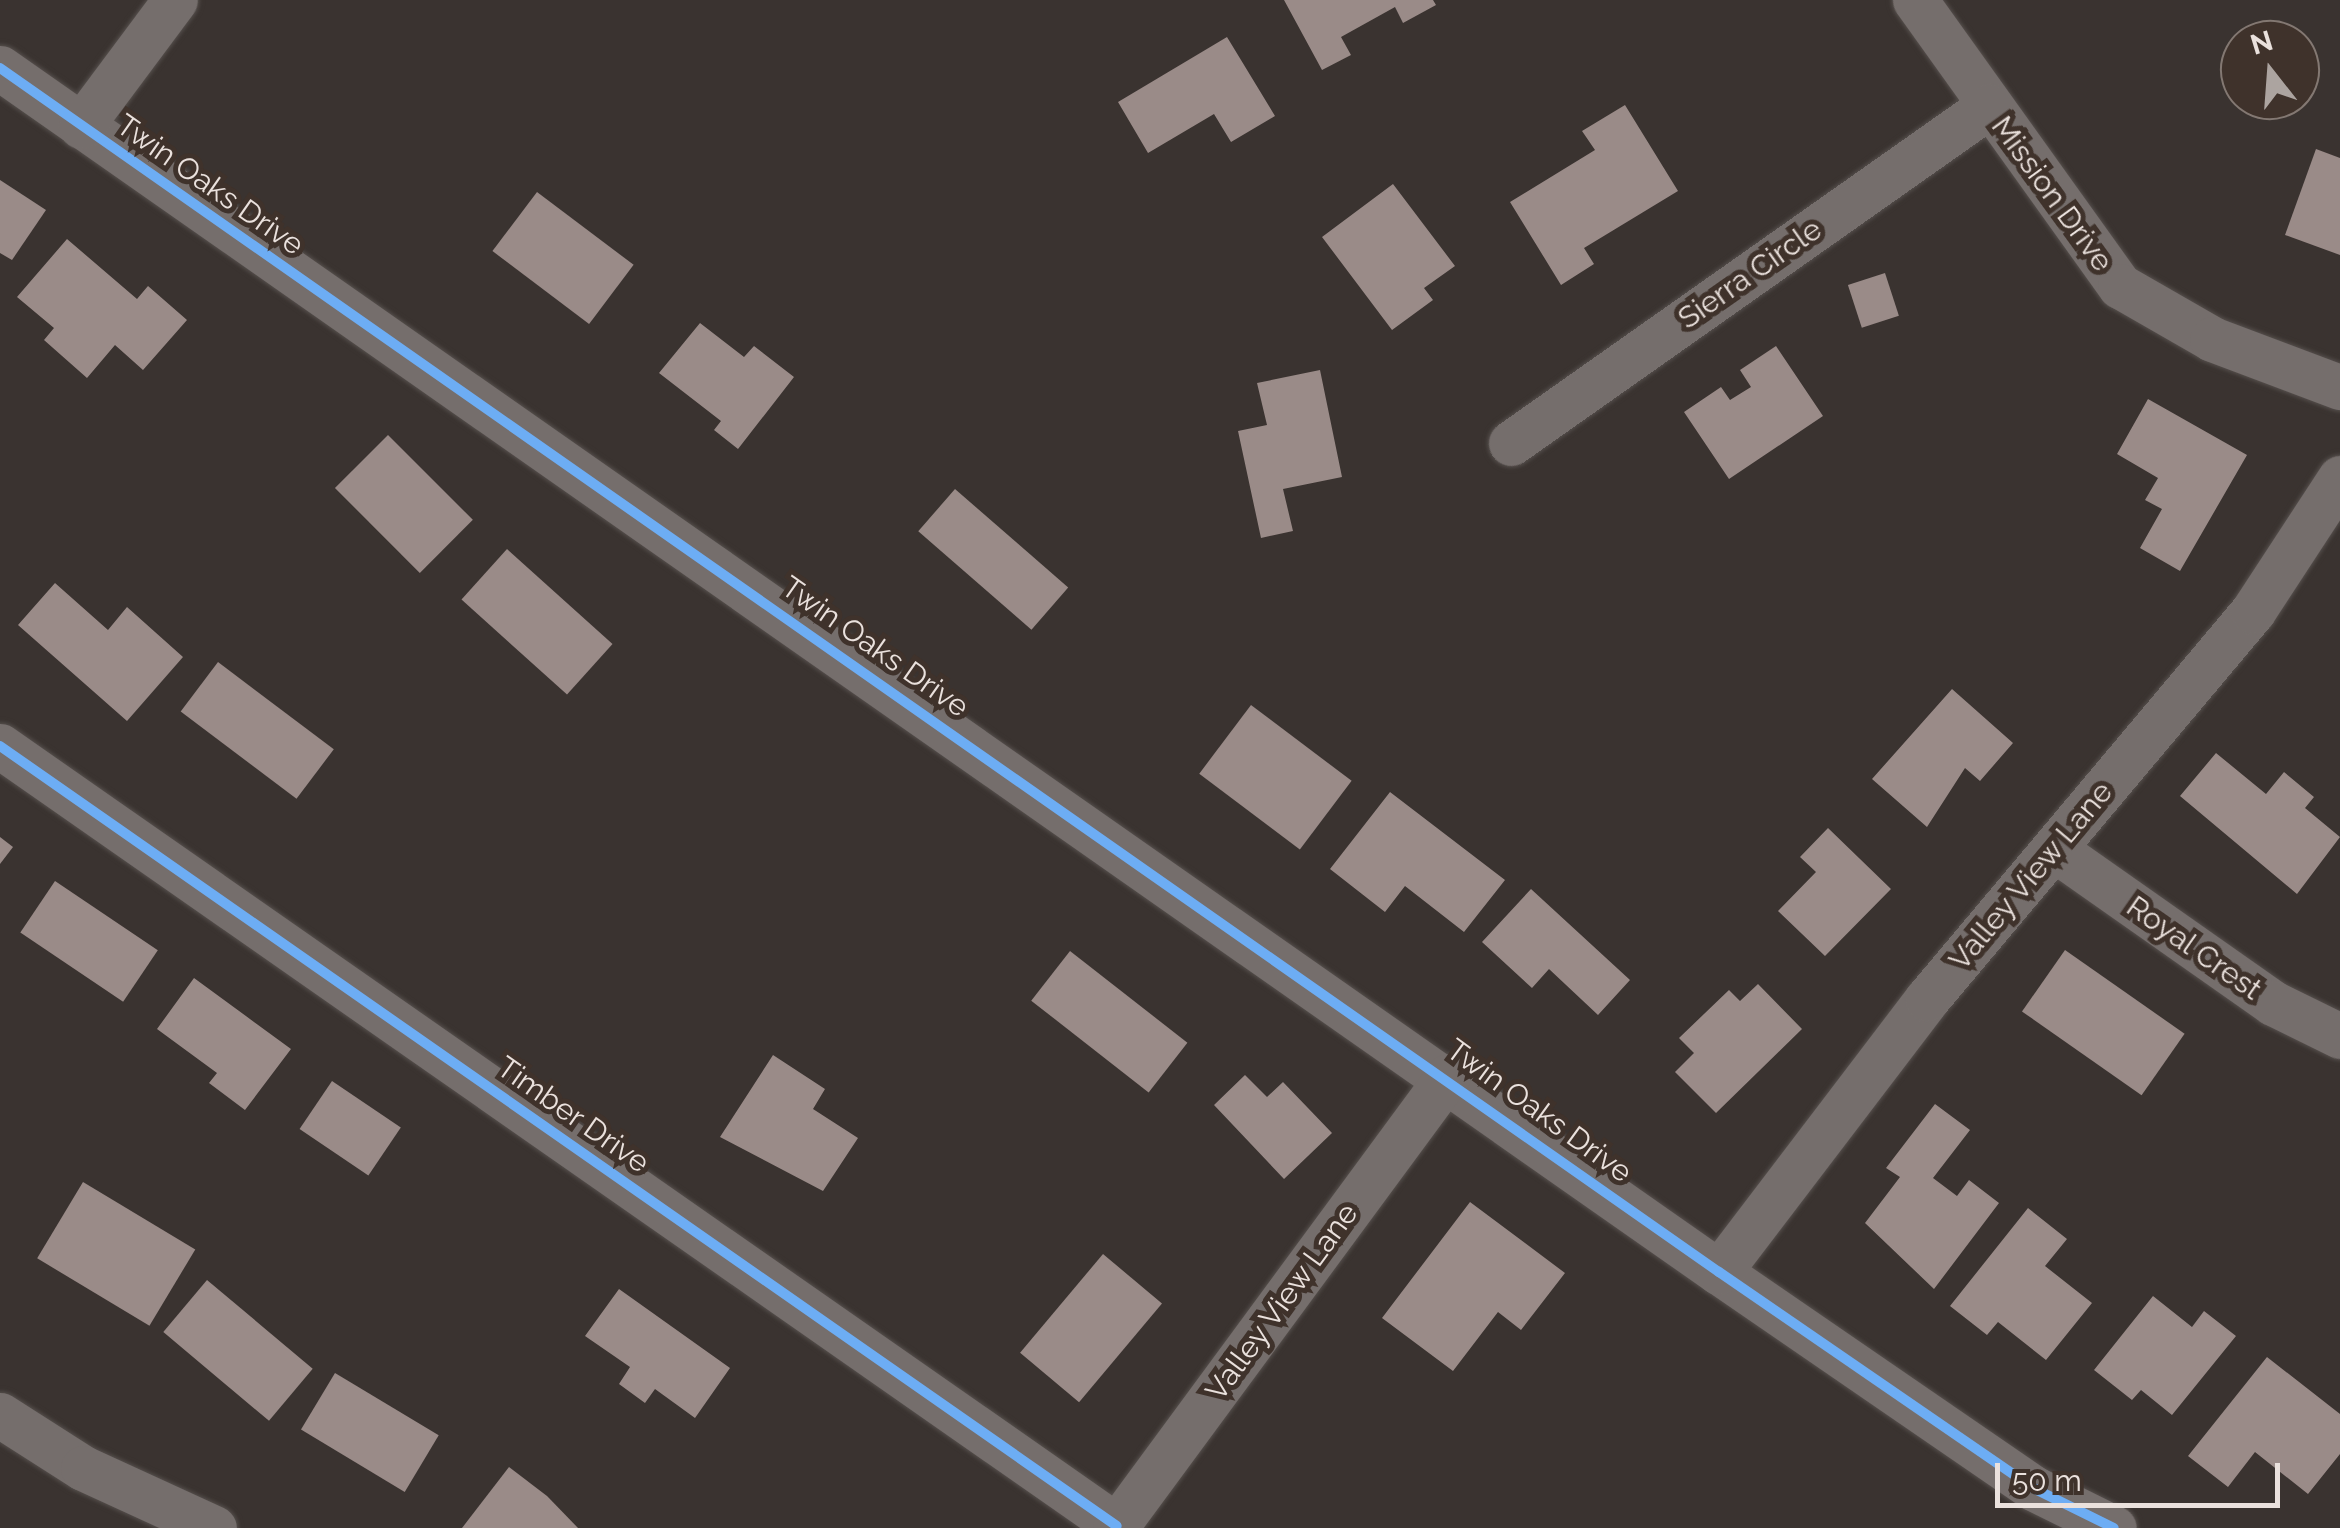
<!DOCTYPE html>
<html>
<head>
<meta charset="utf-8">
<style>
  body { margin:0 }
  #map { position:relative; width:2340px; height:1528px; overflow:hidden; background:#3a3330; font-family:Raleway,sans-serif }
  div>[style] { position:absolute }
  [style*='--x'] { left:calc(var(--x)*1px); top:calc(var(--y)*1px); width:calc(var(--w)*1px); rotate:calc(var(--a)*1deg) }
  .building>* { inset:0; background:#9a8b88; transform-origin:0 0 }
  .roads { filter:drop-shadow(0 0 2px #554f4c) drop-shadow(0 0 2px #554f4c) }
  .minor>* { height:45px; margin:-22.5px; padding:0 22.5px; transform-origin:22.5px; border-radius:22.5px; background:#756e6c }
  .cycleway>* { height:10px; margin:-5px; padding:0 5px; transform-origin:5px; border-radius:5px; background:#6dadf4 }
  span { translate:-50% -50%; white-space:nowrap; text-align:center; line-height:1.15; -webkit-text-stroke:10px #3f322b; paint-order:stroke }
  .street-label { font-size:30px; color:#eae1dd }
  .north { position:absolute; left:2220px; top:20px; width:100px; height:100px; box-sizing:border-box; background:#3f322b; border:2px solid #837872; border-radius:50%; rotate:343deg; font-size:28px; font-weight:700; line-height:40px; text-align:center; color:#eae1dd }
  .north::after { content:''; display:block; margin:auto; width:35px; height:45px; background:#aca4a0; clip-path:polygon(50% 0,100% 100%,50% 72%,0 100%) }
  .scale { position:absolute; left:1995px; top:1463px; width:285px; height:45px; box-sizing:border-box; border:5px solid #eae1dd; border-top:0; padding-left:12px; font-size:30px; line-height:35px; white-space:nowrap; color:#eae1dd; -webkit-text-stroke:8px #3f322b; paint-order:stroke }
</style>
</head>
<body>
<div id="map">
  <div class="building">
    <i style="clip-path:polygon(1284px 0,1433px 0,1436px 5px,1403px 23px,1395px 7px,1341px 37px,1351px 55px,1322px 70px)"></i>
    <i style="clip-path:polygon(1227px 37px,1275px 116px,1231px 142px,1214px 114px,1148px 153px,1118px 102px)"></i>
    <i style="clip-path:polygon(1625px 105px,1678px 191px,1584px 248px,1594px 264px,1561px 285px,1510px 202px,1595px 150px,1582px 131px)"></i>
    <i style="clip-path:polygon(2316px 149px,2340px 158px,2340px 255px,2285px 235px)"></i>
    <i style="clip-path:polygon(0 180px,46px 210px,12px 260px,0 253px)"></i>
    <i style="clip-path:polygon(1393px 184px,1455px 266px,1424px 288px,1433px 300px,1392px 330px,1322px 237px)"></i>
    <i style="left:537px;top:192px;width:121px;height:74px;rotate:37deg"></i>
    <i style="clip-path:polygon(67px 239px,137px 299px,148px 286px,187px 320px,143px 370px,115px 345px,87px 378px,44px 340px,54px 328px,17px 297px)"></i>
    <i style="left:1885px;top:273px;width:45px;height:39px;rotate:72deg"></i>
    <i style="clip-path:polygon(700px 323px,744px 357px,754px 346px,794px 377px,738px 449px,714px 430px,721px 421px,659px 373px)"></i>
    <i style="clip-path:polygon(1776px 346px,1823px 416px,1729px 479px,1684px 412px,1721px 387px,1730px 400px,1751px 387px,1740px 370px)"></i>
    <i style="clip-path:polygon(1320px 370px,1342px 477px,1283px 489px,1293px 531px,1261px 538px,1238px 431px,1267px 425px,1257px 383px)"></i>
    <i style="clip-path:polygon(2148px 399px,2247px 455px,2180px 571px,2140px 548px,2162px 509px,2145px 500px,2158px 478px,2117px 454px)"></i>
    <i style="left:388px;top:435px;width:120px;height:75px;rotate:45deg"></i>
    <i style="left:955px;top:489px;width:150px;height:56px;rotate:41deg"></i>
    <i style="left:507px;top:549px;width:142px;height:68px;rotate:42deg"></i>
    <i style="clip-path:polygon(55px 583px,108px 630px,127px 607px,183px 657px,127px 721px,18px 625px)"></i>
    <i style="left:218px;top:662px;width:145px;height:62px;rotate:37deg"></i>
    <i style="clip-path:polygon(1952px 689px,2013px 743px,1980px 781px,1965px 768px,1927px 827px,1872px 779px)"></i>
    <i style="left:1251px;top:705px;width:126px;height:86px;rotate:37deg"></i>
    <i style="clip-path:polygon(2216px 753px,2266px 794px,2284px 772px,2314px 797px,2305px 808px,2340px 837px,2297px 894px,2180px 796px)"></i>
    <i style="clip-path:polygon(1390px 792px,1505px 880px,1464px 932px,1405px 886px,1385px 912px,1330px 869px)"></i>
    <i style="clip-path:polygon(1828px 828px,1891px 889px,1825px 956px,1778px 911px,1816px 872px,1800px 857px)"></i>
    <i style="clip-path:polygon(0 837px,13px 847px,0 864px)"></i>
    <i style="left:55px;top:881px;width:124px;height:62px;rotate:34deg"></i>
    <i style="clip-path:polygon(1531px 889px,1630px 980px,1598px 1015px,1549px 969px,1532px 988px,1482px 942px)"></i>
    <i style="left:2065px;top:950px;width:146px;height:75px;rotate:35deg"></i>
    <i style="left:1070px;top:951px;width:149px;height:63px;rotate:38deg"></i>
    <i style="clip-path:polygon(194px 978px,291px 1049px,245px 1110px,209px 1083px,217px 1073px,157px 1029px)"></i>
    <i style="clip-path:polygon(1758px 984px,1802px 1029px,1716px 1113px,1675px 1072px,1694px 1053px,1679px 1038px,1729px 990px,1740px 1001px)"></i>
    <i style="clip-path:polygon(773px 1055px,825px 1089px,813px 1109px,858px 1138px,823px 1191px,720px 1137px)"></i>
    <i style="clip-path:polygon(1245px 1075px,1267px 1097px,1283px 1082px,1332px 1133px,1284px 1179px,1214px 1105px)"></i>
    <i style="left:332px;top:1081px;width:83px;height:58px;rotate:34deg"></i>
    <i style="clip-path:polygon(1935px 1104px,1970px 1130px,1933px 1178px,1957px 1196px,1969px 1180px,1999px 1203px,1934px 1289px,1865px 1223px,1900px 1177px,1886px 1168px)"></i>
    <i style="left:83px;top:1182px;width:131px;height:89px;rotate:31deg"></i>
    <i style="clip-path:polygon(1470px 1202px,1565px 1273px,1521px 1330px,1498px 1312px,1453px 1371px,1382px 1318px)"></i>
    <i style="clip-path:polygon(2028px 1208px,2067px 1239px,2045px 1266px,2092px 1303px,2046px 1360px,1998px 1322px,1987px 1335px,1950px 1306px)"></i>
    <i style="left:1103px;top:1254px;width:77px;height:129px;rotate:40deg"></i>
    <i style="left:207px;top:1280px;width:138px;height:68px;rotate:40deg"></i>
    <i style="clip-path:polygon(619px 1289px,730px 1368px,695px 1418px,655px 1389px,645px 1403px,619px 1384px,630px 1367px,585px 1336px)"></i>
    <i style="clip-path:polygon(2153px 1296px,2192px 1327px,2204px 1311px,2236px 1336px,2172px 1415px,2141px 1390px,2132px 1400px,2094px 1370px)"></i>
    <i style="clip-path:polygon(2267px 1357px,2340px 1414px,2340px 1454px,2308px 1494px,2255px 1452px,2228px 1487px,2188px 1456px)"></i>
    <i style="left:335px;top:1373px;width:121px;height:66px;rotate:31deg"></i>
    <i style="clip-path:polygon(509px 1467px,547px 1496px,578px 1528px,462px 1528px)"></i>
  </div>
  <div class="roads">
    <div class="minor">
      <i style="--x:1915;--y:0;--w:352;--a:54.4"></i>
      <i style="--x:2120;--y:286;--w:106;--a:29.9"></i>
      <i style="--x:2212;--y:339;--w:137;--a:20.6"></i>
      <i style="--x:0;--y:68;--w:2099;--a:35.01"></i>
      <i style="--x:1719;--y:1272;--w:381;--a:34.5"></i>
      <i style="--x:2033;--y:1488;--w:90;--a:26.3"></i>
      <i style="--x:81;--y:126;--w:157;--a:-53.3"></i>
      <i style="--x:1511;--y:443;--w:585;--a:-35.18"></i>
      <i style="--x:0;--y:746;--w:1362;--a:34.93"></i>
      <i style="--x:2054;--y:849;--w:268;--a:35.1"></i>
      <i style="--x:2273;--y:1003;--w:75;--a:26.2"></i>
      <i style="--x:1719;--y:1272;--w:343;--a:-52.7"></i>
      <i style="--x:1927;--y:999;--w:507;--a:-49.96"></i>
      <i style="--x:2253;--y:611;--w:159;--a:-56.8"></i>
      <i style="--x:0;--y:1415;--w:98;--a:32.6"></i>
      <i style="--x:83;--y:1468;--w:144;--a:24.6"></i>
      <i style="--x:1115;--y:1528;--w:561;--a:-53.62"></i>
    </div>
  </div>
  <div class="cycleway">
    <i style="--x:0;--y:68;--w:2099;--a:35.01"></i>
    <i style="--x:1719;--y:1272;--w:381;--a:34.5"></i>
    <i style="--x:2033;--y:1488;--w:90;--a:26.3"></i>
    <i style="--x:0;--y:746;--w:1362;--a:34.93"></i>
  </div>
  <div class="street-label">
    <span style="left:210px;top:185px;rotate:35deg">Twin Oaks Drive</span>
    <span style="left:2052px;top:194px;rotate:54deg">Mission Drive</span>
    <span style="left:1750px;top:274px;rotate:-35deg">Sierra Circle</span>
    <span style="left:875px;top:647px;rotate:35deg">Twin Oaks Drive</span>
    <span style="left:2031px;top:876px;rotate:-50deg">Valley View Lane</span>
    <span style="left:2194px;top:948px;rotate:35deg">Royal Crest</span>
    <span style="left:1539px;top:1111px;rotate:36deg">Twin Oaks Drive</span>
    <span style="left:573px;top:1115px;rotate:35deg">Timber Drive</span>
    <span style="left:1282px;top:1302px;rotate:-54deg">Valley View Lane</span>
  </div>
  <div class="north">N</div>
  <div class="scale">50 m</div>
</div>
</body>
</html>
